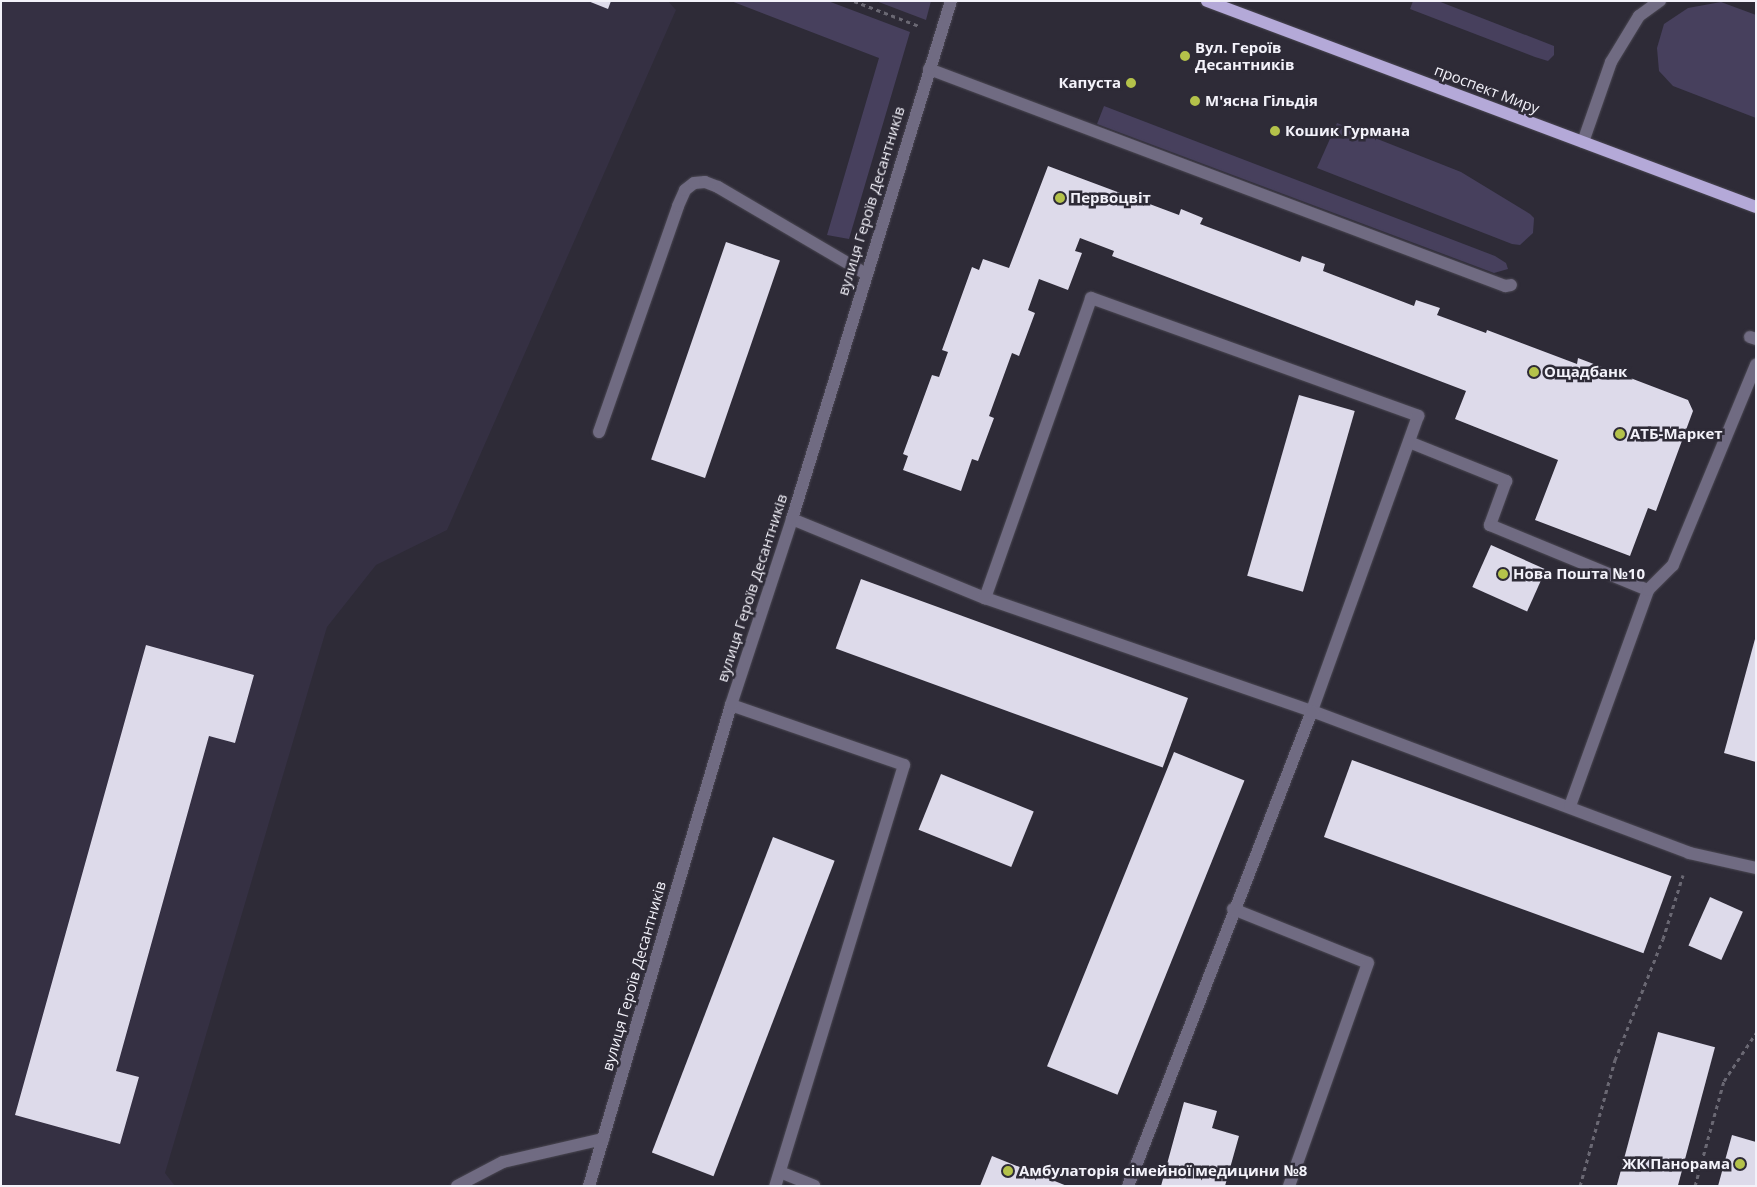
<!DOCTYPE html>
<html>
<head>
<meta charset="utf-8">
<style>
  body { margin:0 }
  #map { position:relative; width:1757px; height:1187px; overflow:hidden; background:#2e2b37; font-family:"Open Sans",sans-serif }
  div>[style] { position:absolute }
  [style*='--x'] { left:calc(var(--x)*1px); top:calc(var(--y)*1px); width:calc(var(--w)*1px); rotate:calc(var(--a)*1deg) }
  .built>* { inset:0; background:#353043 }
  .green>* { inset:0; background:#47405d }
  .building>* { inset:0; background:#dddaea; transform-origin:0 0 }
  .path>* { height:3px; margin-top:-1.5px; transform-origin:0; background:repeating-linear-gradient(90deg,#6a6873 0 4px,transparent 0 8px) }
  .roads { filter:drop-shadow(0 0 1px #4a4752) drop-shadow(0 0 1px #4a4752) }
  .minor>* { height:12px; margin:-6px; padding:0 6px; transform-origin:6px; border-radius:6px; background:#706b82 }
  .major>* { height:12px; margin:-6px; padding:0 6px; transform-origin:6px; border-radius:6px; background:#b4a9d8 }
  .dots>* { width:14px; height:14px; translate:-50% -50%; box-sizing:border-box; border:2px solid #2e2b37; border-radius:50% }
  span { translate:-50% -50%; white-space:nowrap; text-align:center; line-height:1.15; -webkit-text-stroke:5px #2e2b37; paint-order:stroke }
  .poi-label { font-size:15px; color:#f3f2fa; font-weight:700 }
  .left { translate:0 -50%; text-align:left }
  .right { translate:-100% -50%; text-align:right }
  .street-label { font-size:15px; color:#f3f2fa }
  .frame { position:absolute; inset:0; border:2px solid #f3f2fa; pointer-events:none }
</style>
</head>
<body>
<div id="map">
  <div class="built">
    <i style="clip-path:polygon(1px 1px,668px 1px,676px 10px,447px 530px,376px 565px,327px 627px,165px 1173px,175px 1186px,1px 1186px)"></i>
  </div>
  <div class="green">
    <i style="clip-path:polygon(731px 1px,828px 1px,910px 32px,849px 239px,827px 235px,879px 58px)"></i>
    <i style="clip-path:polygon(876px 1px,931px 1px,926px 20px)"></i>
    <i style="clip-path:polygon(1413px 1px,1438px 1px,1554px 46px,1554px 55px,1548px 61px,1535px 57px,1410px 9px)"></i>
    <i style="clip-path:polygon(1721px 2px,1756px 15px,1756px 118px,1673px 86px,1659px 71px,1657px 48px,1664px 24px,1688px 8px)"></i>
    <i style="clip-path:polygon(1104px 106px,1495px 256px,1506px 263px,1508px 269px,1494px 273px,1097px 124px)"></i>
    <i style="clip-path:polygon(1337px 123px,1461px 172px,1530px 214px,1534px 218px,1533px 233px,1520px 245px,1512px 244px,1317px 168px)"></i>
  </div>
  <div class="building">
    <i style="clip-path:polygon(588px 1px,611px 1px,608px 9px)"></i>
    <i style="clip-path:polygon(1048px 166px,1179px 215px,1181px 209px,1203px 218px,1200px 224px,1300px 262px,1302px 256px,1325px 264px,1323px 271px,1414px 306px,1416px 300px,1440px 308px,1437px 315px,1486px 333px,1487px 330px,1577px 364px,1578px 358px,1688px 400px,1693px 411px,1656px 511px,1648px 508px,1630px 556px,1535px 520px,1558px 460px,1455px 419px,1466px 391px,1112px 256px,1114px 251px,1080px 238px,1075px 251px,1082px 253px,1068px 290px,1039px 279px,1028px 310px,1035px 313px,1019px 356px,1012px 353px,989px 416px,994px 418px,978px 461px,972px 459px,961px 491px,903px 470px,908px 456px,903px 454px,932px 375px,939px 377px,948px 352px,942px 350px,972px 267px,979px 270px,983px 259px,1009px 268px)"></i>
    <i style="left:726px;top:242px;width:57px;height:230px;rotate:19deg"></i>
    <i style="left:1299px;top:395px;width:58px;height:188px;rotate:16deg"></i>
    <i style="left:1491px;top:545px;width:60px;height:46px;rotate:24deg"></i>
    <i style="left:861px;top:579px;width:348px;height:74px;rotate:20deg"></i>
    <i style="clip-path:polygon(1755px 639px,1756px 639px,1756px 762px,1724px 753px)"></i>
    <i style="clip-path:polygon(146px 645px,254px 675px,235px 743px,209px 736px,116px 1071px,139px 1077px,120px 1144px,15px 1115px)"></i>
    <i style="left:1174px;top:752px;width:76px;height:339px;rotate:22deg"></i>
    <i style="left:1352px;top:760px;width:340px;height:82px;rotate:20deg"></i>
    <i style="left:941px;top:774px;width:100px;height:60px;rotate:22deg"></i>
    <i style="left:773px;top:837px;width:66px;height:338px;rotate:21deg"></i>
    <i style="left:1710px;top:897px;width:36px;height:53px;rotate:24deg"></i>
    <i style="left:1658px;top:1032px;width:59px;height:160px;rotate:15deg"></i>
    <i style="clip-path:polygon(1184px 1102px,1217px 1111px,1212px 1128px,1239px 1136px,1225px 1186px,1161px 1186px)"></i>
    <i style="clip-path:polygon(1732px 1135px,1756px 1142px,1756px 1186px,1718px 1186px)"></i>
    <i style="clip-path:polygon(992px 1156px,1067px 1186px,980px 1186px)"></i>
  </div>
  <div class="path">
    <i style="--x:854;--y:1;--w:70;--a:21"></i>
    <i style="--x:1580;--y:1186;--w:131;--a:-74.5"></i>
    <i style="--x:1615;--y:1060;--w:130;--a:-68.4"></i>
    <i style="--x:1663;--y:939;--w:67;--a:-72.6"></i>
    <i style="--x:1695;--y:1186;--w:109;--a:-74.6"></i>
    <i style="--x:1724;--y:1081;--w:58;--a:-56.3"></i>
  </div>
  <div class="roads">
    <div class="minor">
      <i style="--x:929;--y:69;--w:616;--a:20.64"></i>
      <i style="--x:1505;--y:286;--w:6;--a:-9"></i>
      <i style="--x:1583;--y:142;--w:85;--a:-70.7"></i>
      <i style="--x:1611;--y:62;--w:54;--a:-58.7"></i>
      <i style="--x:1639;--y:16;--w:26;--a:-36"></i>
      <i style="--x:1750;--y:337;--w:6;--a:18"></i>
      <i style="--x:599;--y:432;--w:239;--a:-70.7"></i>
      <i style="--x:678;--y:206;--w:17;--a:-66"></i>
      <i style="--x:685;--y:190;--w:11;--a:-38"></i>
      <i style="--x:694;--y:183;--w:11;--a:-5"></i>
      <i style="--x:705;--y:182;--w:14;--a:21"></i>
      <i style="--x:718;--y:187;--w:172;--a:30.4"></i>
      <i style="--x:1409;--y:442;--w:105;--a:21.9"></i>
      <i style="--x:1506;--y:481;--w:47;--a:110"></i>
      <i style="--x:1490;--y:525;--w:171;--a:22.4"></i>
      <i style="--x:792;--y:519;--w:209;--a:22.3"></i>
      <i style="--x:985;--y:598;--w:346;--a:19.1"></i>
      <i style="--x:1312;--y:711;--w:403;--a:20.6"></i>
      <i style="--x:1689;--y:853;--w:69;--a:12.6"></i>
      <i style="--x:985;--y:598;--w:318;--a:-70.5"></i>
      <i style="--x:1091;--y:298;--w:348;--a:19.8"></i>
      <i style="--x:1418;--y:416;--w:313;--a:109.8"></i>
      <i style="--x:1312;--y:711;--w:509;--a:111.17"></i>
      <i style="--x:731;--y:705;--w:183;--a:19.1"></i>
      <i style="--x:904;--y:765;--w:440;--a:107"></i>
      <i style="--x:1570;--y:806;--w:230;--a:-70.1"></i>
      <i style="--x:1648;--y:590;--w:35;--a:-45"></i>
      <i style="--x:1673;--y:565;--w:217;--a:-67.5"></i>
      <i style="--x:1233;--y:909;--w:145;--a:21.8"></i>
      <i style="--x:1368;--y:963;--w:237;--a:109.5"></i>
      <i style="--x:780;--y:1172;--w:37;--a:22"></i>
      <i style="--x:457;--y:1186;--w:52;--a:-27.6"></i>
      <i style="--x:503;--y:1162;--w:103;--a:-13"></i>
      <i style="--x:589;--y:1186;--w:502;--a:-73.55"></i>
      <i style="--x:731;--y:705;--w:196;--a:-71.8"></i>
      <i style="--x:792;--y:519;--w:542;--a:-72.94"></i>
    </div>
    <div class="major">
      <i style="--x:1207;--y:1;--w:586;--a:20.57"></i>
    </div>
  </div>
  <div class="dots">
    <i style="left:1185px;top:56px;background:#b4c24a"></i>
    <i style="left:1131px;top:83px;background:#b4c24a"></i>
    <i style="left:1195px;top:101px;background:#b4c24a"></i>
    <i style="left:1275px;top:131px;background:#b4c24a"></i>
    <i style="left:1060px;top:198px;background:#b4c24a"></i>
    <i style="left:1534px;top:372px;background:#b4c24a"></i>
    <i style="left:1620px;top:434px;background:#b4c24a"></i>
    <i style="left:1503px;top:574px;background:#b4c24a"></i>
    <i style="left:1740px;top:1164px;background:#b4c24a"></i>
    <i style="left:1008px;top:1171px;background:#b4c24a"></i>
  </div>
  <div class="poi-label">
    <span class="left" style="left:1195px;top:56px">Вул. Героїв<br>Десантників</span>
    <span class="right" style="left:1121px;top:83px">Капуста</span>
    <span class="left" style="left:1205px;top:101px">М'ясна Гільдія</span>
    <span class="left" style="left:1285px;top:131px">Кошик Гурмана</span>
    <span class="left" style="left:1070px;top:198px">Первоцвіт</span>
    <span class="left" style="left:1544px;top:372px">Ощадбанк</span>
    <span class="left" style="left:1630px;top:434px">АТБ-Маркет</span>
    <span class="left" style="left:1513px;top:574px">Нова Пошта №10</span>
    <span class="right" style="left:1730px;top:1164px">ЖК Панорама</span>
    <span class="left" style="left:1019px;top:1171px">Амбулаторія сімейної медицини №8</span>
  </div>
  <div class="street-label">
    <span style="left:1487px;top:89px;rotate:21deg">проспект Миру</span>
    <span style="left:871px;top:201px;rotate:-73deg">вулиця Героїв Десантників</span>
    <span style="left:752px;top:588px;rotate:-72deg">вулиця Героїв Десантників</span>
    <span style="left:634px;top:976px;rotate:-74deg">вулиця Героїв Десантників</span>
  </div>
  <div class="frame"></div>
</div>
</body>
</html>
